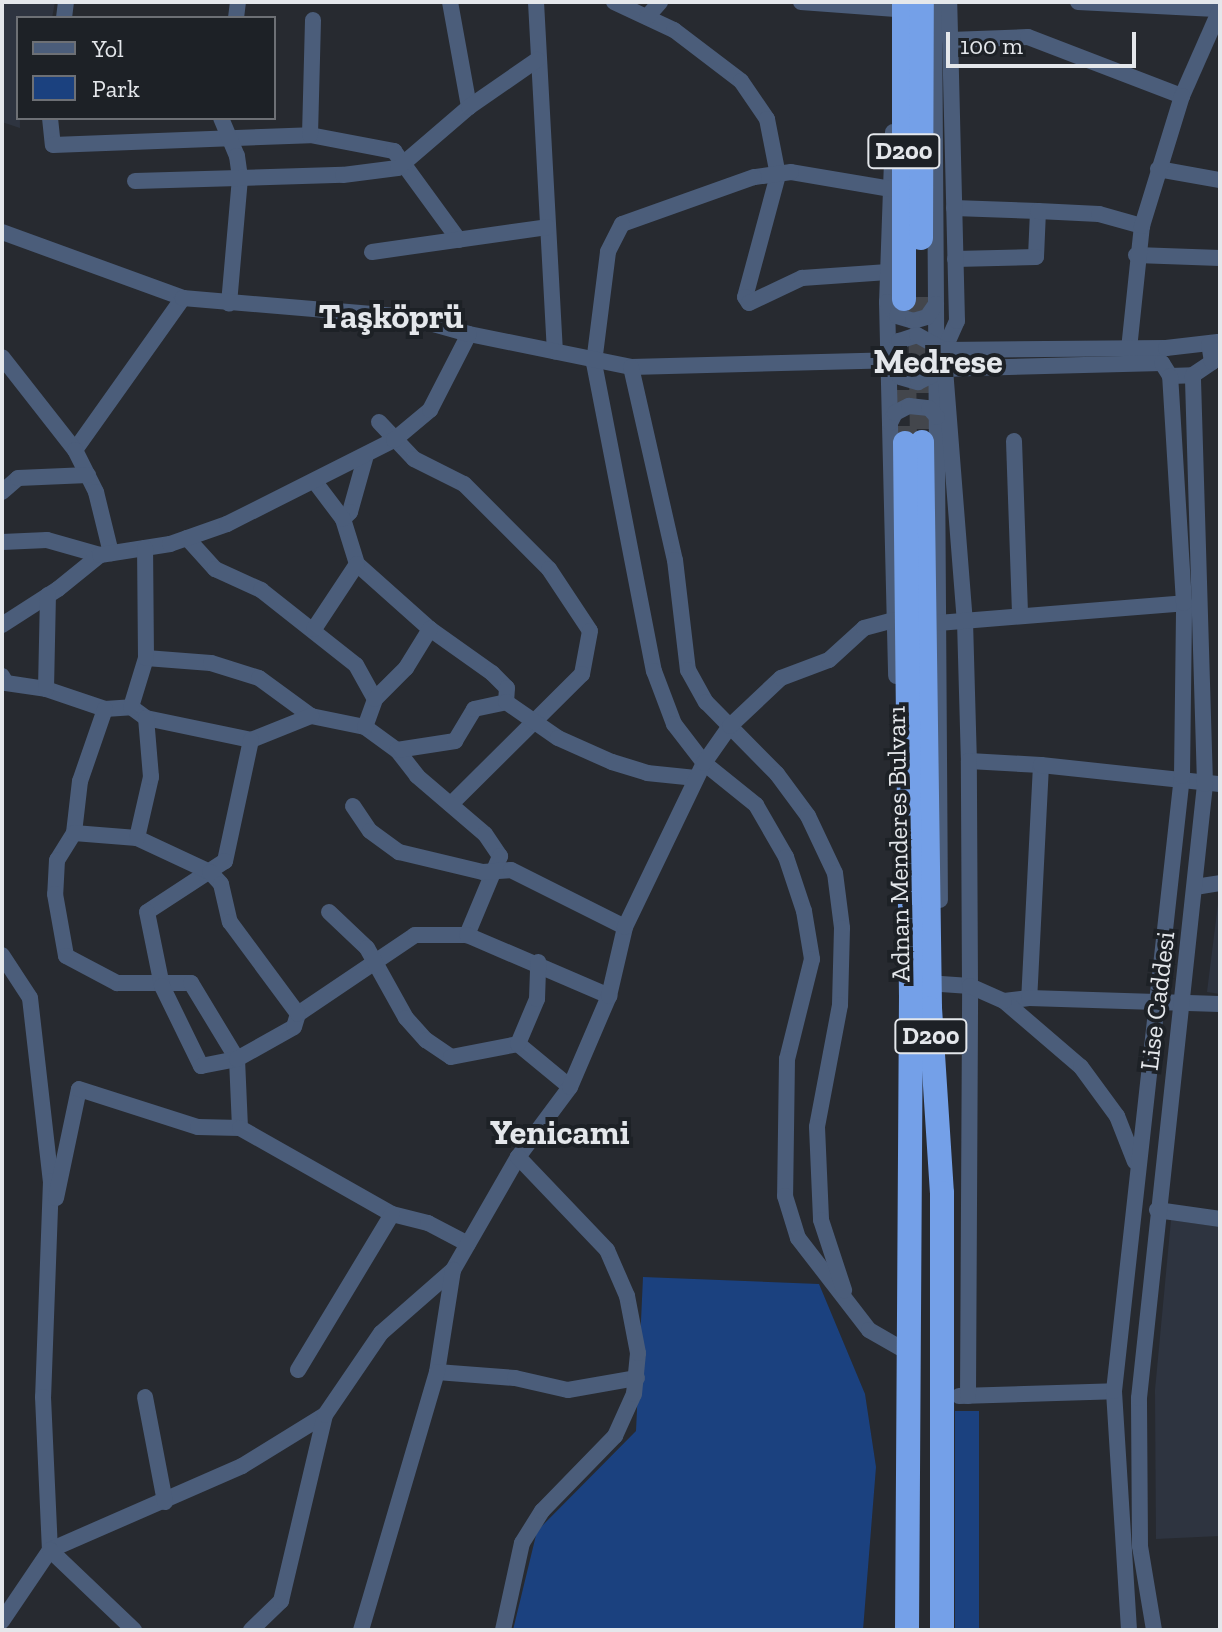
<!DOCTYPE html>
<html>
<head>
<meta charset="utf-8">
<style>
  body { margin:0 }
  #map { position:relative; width:1222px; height:1632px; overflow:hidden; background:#272a30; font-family:"Zilla Slab",serif }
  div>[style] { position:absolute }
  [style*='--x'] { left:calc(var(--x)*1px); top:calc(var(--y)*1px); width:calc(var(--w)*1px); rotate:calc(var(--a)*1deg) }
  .built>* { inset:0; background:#2e3440 }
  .green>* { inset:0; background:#1b417f; transform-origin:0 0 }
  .highway-tunnel>* { height:24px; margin-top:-12px; transform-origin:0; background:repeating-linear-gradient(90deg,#43464c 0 24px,transparent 0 36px) }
  .minor>* { height:16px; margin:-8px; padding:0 8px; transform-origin:8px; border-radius:8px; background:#4b5d7a }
  .highway>* { height:24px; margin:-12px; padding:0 12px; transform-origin:12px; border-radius:12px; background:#74a0e8 }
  span { translate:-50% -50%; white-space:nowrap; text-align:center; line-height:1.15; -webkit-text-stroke:8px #1d2126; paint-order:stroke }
  .shield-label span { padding:2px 6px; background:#1d2126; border:2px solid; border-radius:6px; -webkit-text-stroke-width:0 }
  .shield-label { font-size:24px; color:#e4e7eb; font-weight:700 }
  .street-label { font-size:26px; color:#e4e7eb }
  .district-label { font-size:34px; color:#e4e7eb; font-weight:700 }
  .frame { position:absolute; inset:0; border:4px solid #e4e7eb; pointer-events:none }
  .legend { position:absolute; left:16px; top:16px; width:260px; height:104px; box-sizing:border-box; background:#1d2126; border:2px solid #6d7075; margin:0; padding:10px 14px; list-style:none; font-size:24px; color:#e4e7eb }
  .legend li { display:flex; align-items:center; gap:16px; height:40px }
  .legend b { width:40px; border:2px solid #6d7075 }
  .scale { position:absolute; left:946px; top:32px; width:190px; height:36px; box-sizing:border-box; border:4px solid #e4e7eb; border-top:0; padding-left:10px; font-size:24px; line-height:28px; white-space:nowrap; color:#e4e7eb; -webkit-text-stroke:6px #1d2126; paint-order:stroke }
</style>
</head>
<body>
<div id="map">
  <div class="built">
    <i style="clip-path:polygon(2px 2px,55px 2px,52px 18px,18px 18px,20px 128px,2px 122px)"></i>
    <i style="clip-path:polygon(1220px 888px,1220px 994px,1207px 992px)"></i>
    <i style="clip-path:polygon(1171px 1220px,1220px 1227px,1220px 1536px,1156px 1539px,1155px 1390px)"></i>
  </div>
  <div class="green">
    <i style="clip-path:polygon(643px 1277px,819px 1284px,865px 1394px,876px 1467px,863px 1630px,513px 1630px,537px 1531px,636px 1431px)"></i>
    <i style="left:955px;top:1411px;width:24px;height:219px"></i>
  </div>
  <div class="highway-tunnel">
    <i style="--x:920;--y:297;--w:145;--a:89.2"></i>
    <i style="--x:904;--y:354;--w:89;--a:89.4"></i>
  </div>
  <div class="minor">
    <i style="--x:450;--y:2;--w:107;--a:79.7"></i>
    <i style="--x:536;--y:2;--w:350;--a:86.9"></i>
    <i style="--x:614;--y:2;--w:66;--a:25"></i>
    <i style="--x:674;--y:30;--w:84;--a:37.3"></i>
    <i style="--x:741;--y:81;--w:46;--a:55.6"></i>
    <i style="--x:767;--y:119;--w:57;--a:78.9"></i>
    <i style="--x:778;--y:175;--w:126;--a:105.1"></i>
    <i style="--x:745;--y:297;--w:7;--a:56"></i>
    <i style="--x:749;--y:303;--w:59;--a:-25.3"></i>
    <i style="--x:802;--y:278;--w:86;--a:-4"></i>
    <i style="--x:801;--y:2;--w:95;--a:4.2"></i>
    <i style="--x:1078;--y:2;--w:138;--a:2.9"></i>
    <i style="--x:934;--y:3;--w:897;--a:89.62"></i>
    <i style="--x:647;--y:17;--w:20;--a:-49"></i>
    <i style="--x:64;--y:18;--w:16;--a:-83"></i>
    <i style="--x:236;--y:18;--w:16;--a:-83"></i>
    <i style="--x:950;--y:40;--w:78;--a:-2.2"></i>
    <i style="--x:1028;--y:37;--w:165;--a:21"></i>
    <i style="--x:1182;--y:96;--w:94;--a:-66.2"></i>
    <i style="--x:50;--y:118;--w:27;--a:84"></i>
    <i style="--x:53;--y:145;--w:257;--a:-2.2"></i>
    <i style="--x:310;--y:135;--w:86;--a:10.8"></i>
    <i style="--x:394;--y:151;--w:110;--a:53.9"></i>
    <i style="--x:221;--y:118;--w:41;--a:67.2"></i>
    <i style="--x:237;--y:156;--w:22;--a:82"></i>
    <i style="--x:240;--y:178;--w:126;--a:95"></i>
    <i style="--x:893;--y:132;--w:170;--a:92"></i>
    <i style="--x:887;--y:302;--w:374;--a:88.6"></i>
    <i style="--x:310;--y:135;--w:115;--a:-88.5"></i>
    <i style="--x:1158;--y:169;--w:63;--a:10.1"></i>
    <i style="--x:135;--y:181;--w:208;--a:-1.7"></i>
    <i style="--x:343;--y:175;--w:55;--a:-7.3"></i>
    <i style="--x:398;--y:168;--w:94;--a:-40.7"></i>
    <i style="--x:469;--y:107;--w:83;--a:-34.7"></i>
    <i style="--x:891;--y:189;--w:101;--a:-170.4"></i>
    <i style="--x:791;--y:172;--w:37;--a:172"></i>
    <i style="--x:754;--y:177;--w:140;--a:160.4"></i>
    <i style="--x:622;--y:224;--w:31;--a:117"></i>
    <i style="--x:608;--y:252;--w:112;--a:97.2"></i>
    <i style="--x:594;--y:363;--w:314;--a:79"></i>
    <i style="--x:654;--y:671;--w:57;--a:69.3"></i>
    <i style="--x:674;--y:724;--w:49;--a:52.4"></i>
    <i style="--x:704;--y:763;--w:67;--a:38.9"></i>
    <i style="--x:756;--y:805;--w:60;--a:60"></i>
    <i style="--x:786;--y:857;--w:57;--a:71.6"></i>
    <i style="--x:804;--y:911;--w:49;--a:80.5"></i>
    <i style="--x:812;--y:959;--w:103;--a:104"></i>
    <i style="--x:787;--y:1059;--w:137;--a:90.8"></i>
    <i style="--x:785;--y:1196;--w:44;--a:72.8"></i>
    <i style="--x:798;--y:1238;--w:116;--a:52.3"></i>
    <i style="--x:869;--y:1330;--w:46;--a:29.9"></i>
    <i style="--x:954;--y:208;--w:84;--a:2"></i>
    <i style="--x:1038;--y:211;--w:46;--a:92.5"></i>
    <i style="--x:1036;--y:257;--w:81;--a:178.6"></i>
    <i style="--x:1038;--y:211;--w:61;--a:2.8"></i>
    <i style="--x:1099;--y:214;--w:45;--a:15.6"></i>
    <i style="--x:2;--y:232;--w:193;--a:20"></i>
    <i style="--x:183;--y:298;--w:186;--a:125.4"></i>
    <i style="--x:75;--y:450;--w:118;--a:-128.1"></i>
    <i style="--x:372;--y:252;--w:177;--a:-8.1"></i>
    <i style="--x:1136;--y:255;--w:84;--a:2"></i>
    <i style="--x:887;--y:302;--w:17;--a:54"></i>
    <i style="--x:897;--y:316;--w:17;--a:17"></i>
    <i style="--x:913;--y:321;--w:15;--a:-16"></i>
    <i style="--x:927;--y:317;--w:16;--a:-55"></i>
    <i style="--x:469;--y:334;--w:165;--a:11.5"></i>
    <i style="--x:631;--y:367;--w:259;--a:-1.5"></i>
    <i style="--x:1129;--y:349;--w:124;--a:-84"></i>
    <i style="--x:1142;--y:226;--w:136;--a:-72.9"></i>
    <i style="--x:944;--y:350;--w:32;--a:-66"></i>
    <i style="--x:957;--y:321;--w:319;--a:-91.4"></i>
    <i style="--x:891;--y:358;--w:19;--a:-65"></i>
    <i style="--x:899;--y:341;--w:19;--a:-18"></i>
    <i style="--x:917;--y:335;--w:31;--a:29"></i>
    <i style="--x:944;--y:350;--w:222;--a:-0.5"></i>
    <i style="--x:1166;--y:348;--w:52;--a:-6.6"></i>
    <i style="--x:891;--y:362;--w:17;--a:59"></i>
    <i style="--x:900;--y:377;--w:19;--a:16"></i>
    <i style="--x:918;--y:382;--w:30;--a:-26"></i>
    <i style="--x:945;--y:369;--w:27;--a:-2"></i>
    <i style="--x:972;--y:368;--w:190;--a:-1.5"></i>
    <i style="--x:1162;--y:363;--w:15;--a:58"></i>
    <i style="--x:1170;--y:376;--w:23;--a:-2"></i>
    <i style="--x:1193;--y:375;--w:23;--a:-34"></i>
    <i style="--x:1212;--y:362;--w:18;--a:-99"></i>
    <i style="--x:631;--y:367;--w:198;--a:77.2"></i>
    <i style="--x:675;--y:560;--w:111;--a:83.3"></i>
    <i style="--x:688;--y:670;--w:37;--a:61"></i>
    <i style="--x:706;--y:702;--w:101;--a:45.4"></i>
    <i style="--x:777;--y:774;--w:52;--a:53.6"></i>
    <i style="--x:808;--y:816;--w:63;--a:64.7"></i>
    <i style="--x:835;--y:873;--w:55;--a:82.7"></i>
    <i style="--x:842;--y:928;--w:77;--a:91.5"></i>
    <i style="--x:840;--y:1005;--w:124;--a:100.7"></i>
    <i style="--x:817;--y:1127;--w:93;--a:87.5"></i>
    <i style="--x:821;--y:1220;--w:74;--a:71.8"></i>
    <i style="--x:945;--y:369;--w:253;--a:85.5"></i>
    <i style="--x:965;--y:621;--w:140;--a:88.4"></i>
    <i style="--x:969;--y:761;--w:72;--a:3.2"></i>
    <i style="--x:1041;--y:765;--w:233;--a:92.9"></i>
    <i style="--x:1029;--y:998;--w:25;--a:173"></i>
    <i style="--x:1004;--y:1001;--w:101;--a:40.6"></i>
    <i style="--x:1081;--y:1067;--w:61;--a:53.7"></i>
    <i style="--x:1117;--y:1116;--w:49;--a:68.6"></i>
    <i style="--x:379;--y:422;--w:51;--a:46.6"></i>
    <i style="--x:414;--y:459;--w:56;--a:26.6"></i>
    <i style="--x:464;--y:484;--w:120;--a:45"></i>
    <i style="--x:549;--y:569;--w:74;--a:56.5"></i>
    <i style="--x:590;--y:631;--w:44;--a:100.5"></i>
    <i style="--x:582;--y:674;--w:185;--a:135.2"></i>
    <i style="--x:890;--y:423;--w:11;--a:-63"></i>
    <i style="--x:895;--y:413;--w:16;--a:-27"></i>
    <i style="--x:909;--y:406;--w:20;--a:6"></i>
    <i style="--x:929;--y:408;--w:12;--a:48"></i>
    <i style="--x:1014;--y:441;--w:174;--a:88"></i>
    <i style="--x:75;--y:450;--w:47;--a:63.4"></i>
    <i style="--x:96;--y:492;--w:63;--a:76.2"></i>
    <i style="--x:366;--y:455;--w:59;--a:105.7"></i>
    <i style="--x:350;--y:512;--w:10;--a:135"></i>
    <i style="--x:343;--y:519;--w:47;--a:72.7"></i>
    <i style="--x:357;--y:564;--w:98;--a:41.7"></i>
    <i style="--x:430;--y:629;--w:76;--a:35.4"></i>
    <i style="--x:492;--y:673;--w:21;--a:45"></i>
    <i style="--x:507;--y:688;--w:14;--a:94"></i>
    <i style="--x:315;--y:482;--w:46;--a:52.9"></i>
    <i style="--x:2;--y:492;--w:21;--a:-41"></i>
    <i style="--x:18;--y:478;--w:70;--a:-2.5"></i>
    <i style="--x:187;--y:538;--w:42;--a:47.9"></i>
    <i style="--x:215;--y:569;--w:51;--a:24.5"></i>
    <i style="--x:261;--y:590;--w:121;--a:38.3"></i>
    <i style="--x:356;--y:665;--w:39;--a:61"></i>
    <i style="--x:2;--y:542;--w:45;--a:-2.5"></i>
    <i style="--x:47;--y:540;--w:55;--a:15.8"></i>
    <i style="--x:938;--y:623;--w:247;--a:-4.6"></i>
    <i style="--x:2;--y:625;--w:67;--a:-32.7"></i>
    <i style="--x:58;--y:589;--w:54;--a:-39"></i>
    <i style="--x:100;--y:555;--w:71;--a:-8.9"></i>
    <i style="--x:170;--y:544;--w:60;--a:-19.3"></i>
    <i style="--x:227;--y:524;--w:187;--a:-26.7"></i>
    <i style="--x:394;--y:440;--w:47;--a:-39.8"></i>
    <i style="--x:430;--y:410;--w:85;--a:-62.8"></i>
    <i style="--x:469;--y:334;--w:63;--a:-164.4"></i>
    <i style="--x:408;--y:317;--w:226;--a:-175.2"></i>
    <i style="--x:314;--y:629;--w:78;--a:-56.5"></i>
    <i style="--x:146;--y:658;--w:65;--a:4.4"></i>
    <i style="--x:211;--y:663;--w:50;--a:17.4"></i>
    <i style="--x:259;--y:678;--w:64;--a:36.2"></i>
    <i style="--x:311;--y:716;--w:55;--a:11.5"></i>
    <i style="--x:365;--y:727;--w:39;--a:36"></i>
    <i style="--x:397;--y:750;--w:33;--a:52"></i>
    <i style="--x:417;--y:776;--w:89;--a:40.5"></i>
    <i style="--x:485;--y:834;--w:27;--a:56"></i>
    <i style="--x:500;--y:856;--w:86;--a:112.7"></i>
    <i style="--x:2;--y:676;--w:8;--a:60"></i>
    <i style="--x:6;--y:683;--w:40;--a:8.5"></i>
    <i style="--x:46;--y:689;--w:62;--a:18.7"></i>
    <i style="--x:105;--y:709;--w:26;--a:-4"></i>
    <i style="--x:131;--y:707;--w:19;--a:36"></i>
    <i style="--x:146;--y:718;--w:107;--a:11.8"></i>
    <i style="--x:251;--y:740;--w:65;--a:-21.8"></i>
    <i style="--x:46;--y:689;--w:94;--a:-88.8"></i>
    <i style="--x:131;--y:707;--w:51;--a:-73"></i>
    <i style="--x:146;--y:658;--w:110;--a:-90.5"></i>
    <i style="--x:105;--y:709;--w:76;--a:109.1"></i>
    <i style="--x:80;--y:781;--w:52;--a:96.6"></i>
    <i style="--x:74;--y:833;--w:32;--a:122"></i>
    <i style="--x:57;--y:860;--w:34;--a:93"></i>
    <i style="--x:55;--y:894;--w:63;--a:79.9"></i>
    <i style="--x:66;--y:956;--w:58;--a:27.9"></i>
    <i style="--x:117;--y:983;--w:74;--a:0"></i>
    <i style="--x:191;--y:983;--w:89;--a:58.8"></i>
    <i style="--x:237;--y:1059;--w:69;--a:87.5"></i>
    <i style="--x:365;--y:727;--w:30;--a:-70"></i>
    <i style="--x:375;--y:699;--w:44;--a:-45"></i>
    <i style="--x:406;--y:668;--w:46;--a:-58.4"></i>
    <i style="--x:251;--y:740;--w:124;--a:102.1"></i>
    <i style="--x:225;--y:861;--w:93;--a:146.8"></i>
    <i style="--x:147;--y:912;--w:76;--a:78.5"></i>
    <i style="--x:162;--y:986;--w:89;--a:64"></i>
    <i style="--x:201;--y:1066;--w:37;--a:-11"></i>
    <i style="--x:237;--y:1059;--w:65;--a:-29.3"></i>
    <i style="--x:294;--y:1027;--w:14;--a:-73"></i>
    <i style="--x:298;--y:1014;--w:141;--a:-34"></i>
    <i style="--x:415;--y:935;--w:52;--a:0"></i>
    <i style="--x:467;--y:935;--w:155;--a:23.2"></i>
    <i style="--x:397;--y:750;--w:59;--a:-8.8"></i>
    <i style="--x:455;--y:741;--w:37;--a:-59"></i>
    <i style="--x:474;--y:709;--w:33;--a:-12"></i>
    <i style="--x:506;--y:702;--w:63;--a:34.7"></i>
    <i style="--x:558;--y:738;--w:59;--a:24"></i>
    <i style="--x:612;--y:762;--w:37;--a:17"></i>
    <i style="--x:647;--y:773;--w:49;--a:5.8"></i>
    <i style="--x:1041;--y:765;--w:180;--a:6.1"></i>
    <i style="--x:353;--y:806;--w:30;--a:56"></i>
    <i style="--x:370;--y:831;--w:36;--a:36"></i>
    <i style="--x:399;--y:852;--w:86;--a:13.4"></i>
    <i style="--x:483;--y:872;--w:28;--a:-4"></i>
    <i style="--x:511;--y:870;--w:127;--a:26.6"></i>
    <i style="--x:74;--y:833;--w:63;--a:4.5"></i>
    <i style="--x:137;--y:838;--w:81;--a:25"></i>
    <i style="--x:210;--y:872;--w:16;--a:47"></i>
    <i style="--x:221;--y:884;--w:39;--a:77"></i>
    <i style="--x:230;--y:922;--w:114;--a:53.5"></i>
    <i style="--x:137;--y:838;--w:63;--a:-77.1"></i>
    <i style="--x:151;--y:777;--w:59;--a:-94.8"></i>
    <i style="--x:1195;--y:887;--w:25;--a:-9"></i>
    <i style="--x:329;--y:912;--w:52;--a:43.5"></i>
    <i style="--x:367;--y:948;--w:80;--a:60.9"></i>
    <i style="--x:406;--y:1018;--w:30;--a:48"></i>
    <i style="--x:426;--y:1040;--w:30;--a:34"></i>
    <i style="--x:451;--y:1057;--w:68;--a:-11"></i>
    <i style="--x:518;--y:1044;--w:67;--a:39.6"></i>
    <i style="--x:2;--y:955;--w:51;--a:56.9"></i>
    <i style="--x:30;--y:998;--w:184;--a:83.5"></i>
    <i style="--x:51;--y:1181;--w:216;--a:92.1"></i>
    <i style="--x:43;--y:1397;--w:153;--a:87.4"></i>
    <i style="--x:50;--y:1550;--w:210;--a:-23.6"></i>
    <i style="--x:242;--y:1466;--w:97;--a:-31.6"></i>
    <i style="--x:941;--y:984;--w:29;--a:4"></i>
    <i style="--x:970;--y:986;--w:225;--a:-90.3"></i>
    <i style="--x:1029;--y:998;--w:191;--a:1.8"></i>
    <i style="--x:518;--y:1044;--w:49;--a:-67.1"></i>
    <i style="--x:537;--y:999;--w:37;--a:-88"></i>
    <i style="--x:56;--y:1198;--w:111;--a:-78.1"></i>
    <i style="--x:79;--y:1089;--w:125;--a:17.7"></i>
    <i style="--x:198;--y:1127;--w:42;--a:1.4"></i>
    <i style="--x:240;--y:1128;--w:175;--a:29.5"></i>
    <i style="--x:392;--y:1214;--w:37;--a:14"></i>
    <i style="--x:428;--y:1223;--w:45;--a:27.7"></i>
    <i style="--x:1157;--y:1210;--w:64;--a:8.1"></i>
    <i style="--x:453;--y:1270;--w:130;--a:-60.1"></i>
    <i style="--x:518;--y:1157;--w:87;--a:-53.4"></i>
    <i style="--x:570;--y:1087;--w:99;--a:-66.8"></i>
    <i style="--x:609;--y:996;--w:71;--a:-76.9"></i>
    <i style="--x:625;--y:927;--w:182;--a:-64.3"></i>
    <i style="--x:704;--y:763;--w:45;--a:-54.9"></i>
    <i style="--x:730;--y:726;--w:70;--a:-43.3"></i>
    <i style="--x:781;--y:678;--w:51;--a:-20.6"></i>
    <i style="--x:829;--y:660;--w:47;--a:-42.4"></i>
    <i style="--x:864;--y:628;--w:31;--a:-15"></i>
    <i style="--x:298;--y:1370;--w:182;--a:-58.9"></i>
    <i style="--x:437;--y:1372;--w:78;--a:4.4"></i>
    <i style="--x:515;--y:1378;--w:54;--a:12.8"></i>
    <i style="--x:568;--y:1390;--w:70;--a:-9.9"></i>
    <i style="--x:959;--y:1396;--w:155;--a:-1.8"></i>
    <i style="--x:968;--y:1396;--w:410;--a:-89.7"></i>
    <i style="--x:970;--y:986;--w:37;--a:24"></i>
    <i style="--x:145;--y:1397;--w:107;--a:79.2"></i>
    <i style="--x:2;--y:1621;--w:86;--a:-55.9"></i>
    <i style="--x:50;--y:1550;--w:116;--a:43.6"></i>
    <i style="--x:251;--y:1630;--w:42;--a:-44"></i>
    <i style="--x:281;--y:1601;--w:191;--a:-76.7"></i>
    <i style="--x:325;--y:1415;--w:99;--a:-55.7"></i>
    <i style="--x:381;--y:1333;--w:96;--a:-41.2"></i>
    <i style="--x:453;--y:1270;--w:103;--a:98.9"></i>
    <i style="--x:437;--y:1372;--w:269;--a:106.4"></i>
    <i style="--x:503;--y:1630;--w:89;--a:-77.7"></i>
    <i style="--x:522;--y:1543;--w:38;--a:-58"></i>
    <i style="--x:542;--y:1511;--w:105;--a:-45.8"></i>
    <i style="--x:615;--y:1436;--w:46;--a:-65.7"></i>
    <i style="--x:634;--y:1394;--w:41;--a:-84.4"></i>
    <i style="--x:638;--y:1353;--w:58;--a:-100.9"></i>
    <i style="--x:627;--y:1296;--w:50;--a:-113.5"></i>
    <i style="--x:607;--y:1250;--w:129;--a:-133.7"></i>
    <i style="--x:1129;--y:1630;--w:239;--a:-93.6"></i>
    <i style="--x:1114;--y:1391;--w:619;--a:-83.69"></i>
    <i style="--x:1182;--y:776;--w:173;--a:-89.3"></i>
    <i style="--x:1184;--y:603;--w:227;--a:-93.5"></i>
    <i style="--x:1154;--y:1630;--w:85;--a:-99.5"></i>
    <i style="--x:1140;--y:1546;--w:148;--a:-90.4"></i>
    <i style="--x:1139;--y:1398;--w:618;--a:-83.86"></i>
    <i style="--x:1205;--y:784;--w:409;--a:-91.7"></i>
  </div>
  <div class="highway">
    <i style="--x:904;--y:2;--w:297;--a:90"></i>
    <i style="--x:921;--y:238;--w:236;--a:-89.8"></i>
    <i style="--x:922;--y:442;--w:566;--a:89.19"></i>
    <i style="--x:930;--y:1008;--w:185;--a:86.3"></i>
    <i style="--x:942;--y:1193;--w:437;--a:90"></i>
    <i style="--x:905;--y:443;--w:553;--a:89.38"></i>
    <i style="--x:911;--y:996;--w:634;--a:90.36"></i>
  </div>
  <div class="shield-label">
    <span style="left:904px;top:151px">D200</span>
    <span style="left:931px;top:1036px">D200</span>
  </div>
  <div class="street-label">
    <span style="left:899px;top:844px;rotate:-91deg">Adnan Menderes Bulvarı</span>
    <span style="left:1158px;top:1001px;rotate:-83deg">Lise Caddesi</span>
  </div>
  <div class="district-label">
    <span style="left:391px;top:317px">Taşköprü</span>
    <span style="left:938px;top:362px">Medrese</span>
    <span style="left:560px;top:1133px">Yenicami</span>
  </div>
  <div class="frame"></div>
  <ul class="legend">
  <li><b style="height:10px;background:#4b5d7a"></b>Yol</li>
  <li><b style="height:22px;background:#1b417f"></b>Park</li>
  </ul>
  <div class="scale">100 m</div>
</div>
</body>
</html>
